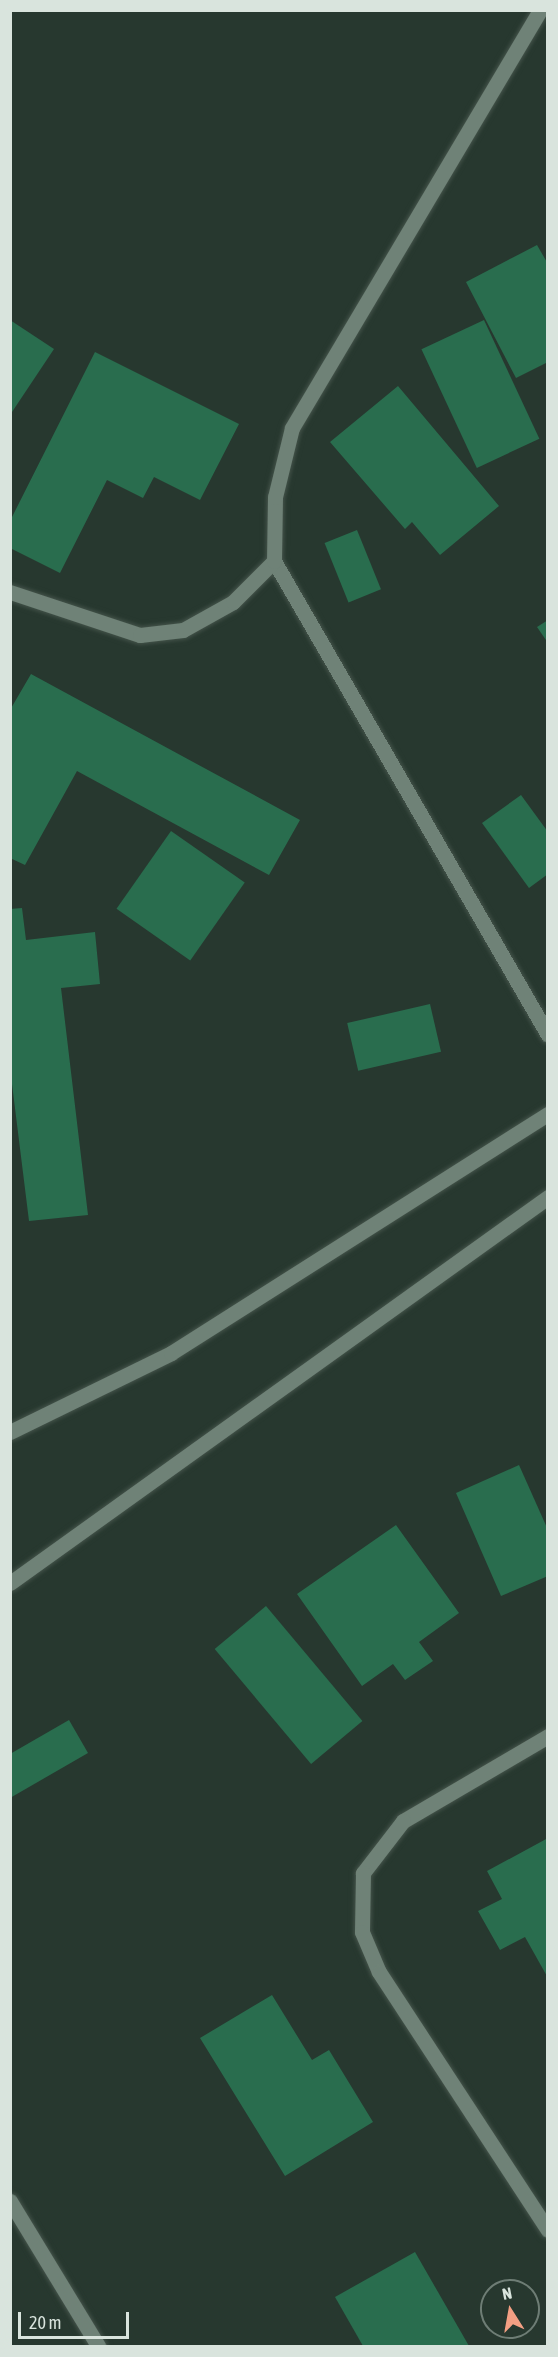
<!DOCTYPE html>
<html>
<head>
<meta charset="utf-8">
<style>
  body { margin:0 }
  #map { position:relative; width:558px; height:2357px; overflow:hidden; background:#27382f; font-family:"Asap Condensed",sans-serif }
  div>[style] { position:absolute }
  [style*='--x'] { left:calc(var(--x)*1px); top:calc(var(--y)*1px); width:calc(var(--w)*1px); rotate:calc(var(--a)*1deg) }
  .building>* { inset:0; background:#296d4e; transform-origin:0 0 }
  .roads { filter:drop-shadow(0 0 2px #44534a) drop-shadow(0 0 2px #44534a) }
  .minor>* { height:15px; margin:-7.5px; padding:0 7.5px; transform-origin:7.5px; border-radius:7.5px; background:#6f8277 }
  span { translate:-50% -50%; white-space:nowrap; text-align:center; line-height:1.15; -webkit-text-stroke:4.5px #27382f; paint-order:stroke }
  .frame { position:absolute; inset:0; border:12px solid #d9e4dd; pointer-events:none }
  .north { position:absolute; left:480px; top:2279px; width:60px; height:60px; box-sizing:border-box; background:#27382f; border:2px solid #6e7d75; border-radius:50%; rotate:349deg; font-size:16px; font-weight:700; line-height:24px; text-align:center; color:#d9e4dd }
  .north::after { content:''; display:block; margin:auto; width:21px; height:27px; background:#f39f83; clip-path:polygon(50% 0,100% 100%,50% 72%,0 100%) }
  .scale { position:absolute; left:18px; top:2312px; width:111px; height:27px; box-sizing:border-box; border:3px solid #d9e4dd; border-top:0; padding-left:8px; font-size:18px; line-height:21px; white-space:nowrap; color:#d9e4dd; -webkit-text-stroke:4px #27382f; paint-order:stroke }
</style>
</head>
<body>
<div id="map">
  <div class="building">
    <i style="clip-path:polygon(537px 245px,548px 264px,548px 362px,516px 378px,466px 282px)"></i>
    <i style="clip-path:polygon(10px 320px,54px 349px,10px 415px)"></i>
    <i style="left:484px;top:320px;width:131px;height:69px;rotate:65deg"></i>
    <i style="clip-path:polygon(95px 352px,239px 424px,200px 500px,154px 477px,143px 498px,107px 480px,60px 573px,10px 548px,10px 521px)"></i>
    <i style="clip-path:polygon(398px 386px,499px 506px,440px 555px,412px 522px,405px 529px,330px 442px)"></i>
    <i style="left:357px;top:530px;width:64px;height:35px;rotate:68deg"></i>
    <i style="clip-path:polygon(548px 620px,548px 643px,537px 627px)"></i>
    <i style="clip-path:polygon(31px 674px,300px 820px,269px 875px,77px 771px,25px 865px,10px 858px,10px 710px)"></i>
    <i style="clip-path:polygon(521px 795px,548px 832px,548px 874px,529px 888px,482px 823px)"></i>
    <i style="left:171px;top:831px;width:90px;height:95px;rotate:35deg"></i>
    <i style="clip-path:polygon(22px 908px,26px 940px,95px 932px,100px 984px,61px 988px,88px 1215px,29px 1221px,10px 1068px,10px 909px)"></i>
    <i style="left:430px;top:1004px;width:49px;height:85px;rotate:77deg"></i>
    <i style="clip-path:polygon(519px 1465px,548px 1530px,548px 1576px,501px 1596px,456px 1493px)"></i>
    <i style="clip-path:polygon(396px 1525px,459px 1613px,419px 1642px,433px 1661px,405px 1680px,393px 1664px,362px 1686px,297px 1594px)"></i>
    <i style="left:266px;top:1606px;width:150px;height:67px;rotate:50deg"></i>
    <i style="clip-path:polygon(69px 1720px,88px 1753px,10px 1798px,10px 1754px)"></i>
    <i style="clip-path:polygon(548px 1838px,548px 1978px,525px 1937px,500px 1950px,478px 1911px,502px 1899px,487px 1871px)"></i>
    <i style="clip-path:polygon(272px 1995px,312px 2060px,329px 2050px,373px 2122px,285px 2176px,200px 2038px)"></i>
    <i style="clip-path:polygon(415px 2252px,469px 2346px,363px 2346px,335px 2297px)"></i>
  </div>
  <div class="roads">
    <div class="minor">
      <i style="--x:274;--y:561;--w:547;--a:59.97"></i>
      <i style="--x:10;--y:592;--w:137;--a:18.3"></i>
      <i style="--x:140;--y:635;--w:43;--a:-6.6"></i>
      <i style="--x:183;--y:630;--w:57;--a:-29.2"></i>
      <i style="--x:233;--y:602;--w:58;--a:-45"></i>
      <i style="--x:274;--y:561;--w:64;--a:-89.1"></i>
      <i style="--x:275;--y:497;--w:71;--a:-76.2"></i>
      <i style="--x:292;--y:428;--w:486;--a:-59.3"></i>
      <i style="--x:10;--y:1432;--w:179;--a:-26.1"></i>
      <i style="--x:171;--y:1353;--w:446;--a:-32.4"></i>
      <i style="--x:10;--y:1583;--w:662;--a:-35.66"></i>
      <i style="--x:548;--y:1736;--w:168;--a:149.6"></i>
      <i style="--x:403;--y:1821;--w:66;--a:127.6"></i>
      <i style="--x:363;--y:1873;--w:59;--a:91"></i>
      <i style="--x:362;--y:1932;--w:43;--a:67"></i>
      <i style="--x:379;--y:1972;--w:308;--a:56.8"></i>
      <i style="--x:10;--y:2201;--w:170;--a:58.7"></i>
    </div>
  </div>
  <div class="frame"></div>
  <div class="north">N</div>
  <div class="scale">20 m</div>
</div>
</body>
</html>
